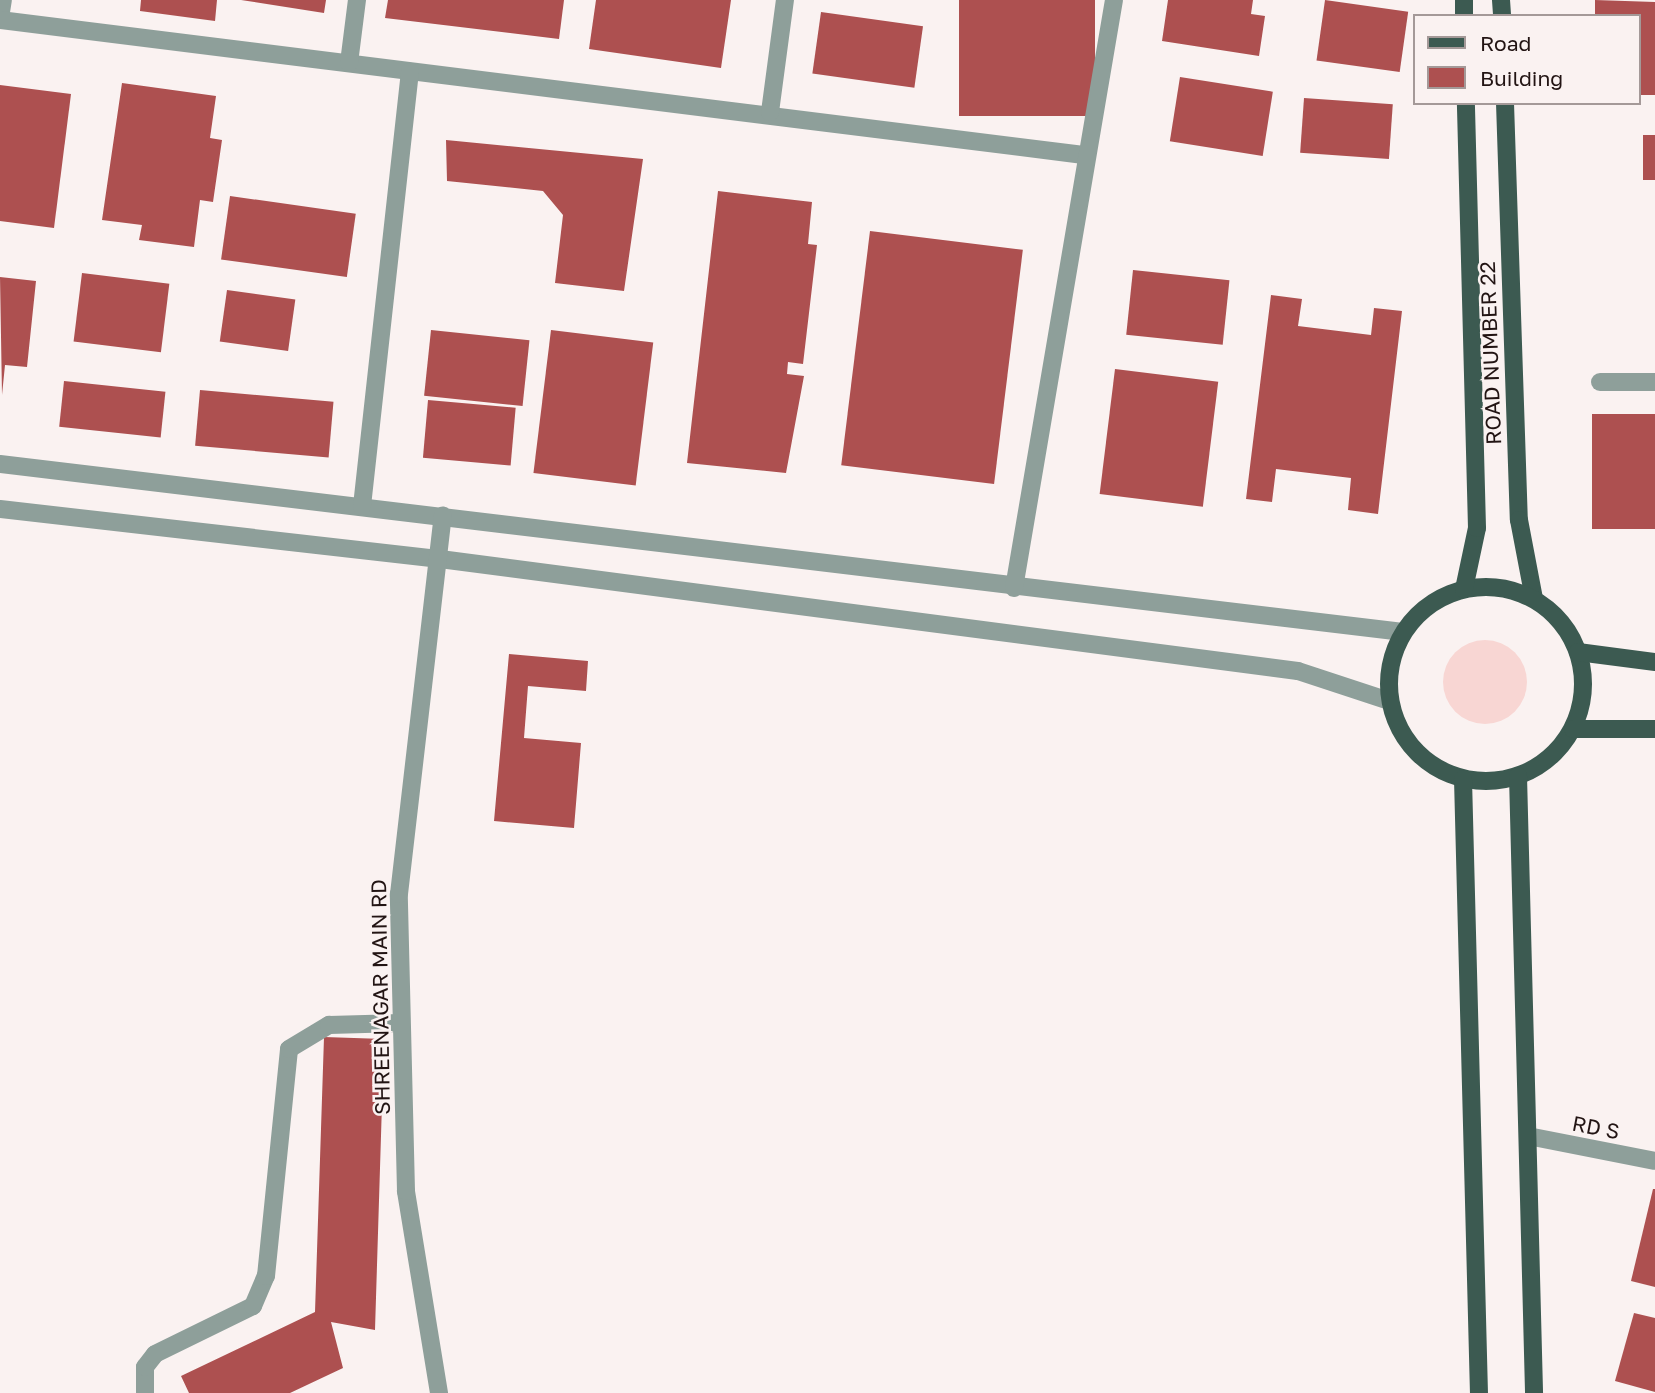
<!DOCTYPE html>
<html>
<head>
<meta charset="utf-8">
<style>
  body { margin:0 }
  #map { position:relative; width:1655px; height:1393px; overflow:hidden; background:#faf2f1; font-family:"Golos Text",sans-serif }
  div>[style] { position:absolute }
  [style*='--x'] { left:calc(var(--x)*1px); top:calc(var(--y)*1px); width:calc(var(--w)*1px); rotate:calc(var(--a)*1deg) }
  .green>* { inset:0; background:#f8d6d3 }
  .round { border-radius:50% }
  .building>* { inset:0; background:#ad5050; transform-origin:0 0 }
  .minor>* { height:18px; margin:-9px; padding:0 9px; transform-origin:9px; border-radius:9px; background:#8e9f9a }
  .major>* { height:18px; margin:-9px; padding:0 9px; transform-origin:9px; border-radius:9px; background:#3c5a51 }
  .major>.ring { margin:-9px; padding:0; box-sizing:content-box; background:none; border:18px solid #3c5a51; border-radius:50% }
  span { translate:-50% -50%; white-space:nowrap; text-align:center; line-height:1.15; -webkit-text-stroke:5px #faf2f1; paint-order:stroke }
  .street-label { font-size:21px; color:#221413 }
  .legend { position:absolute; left:1413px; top:14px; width:228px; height:91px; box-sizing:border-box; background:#faf2f1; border:2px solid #a49998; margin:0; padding:9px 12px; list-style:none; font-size:21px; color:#221413 }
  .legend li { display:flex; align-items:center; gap:14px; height:35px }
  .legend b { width:35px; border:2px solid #a49998 }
</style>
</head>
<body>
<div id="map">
  <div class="green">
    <i class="round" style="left:1443px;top:640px;width:84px;height:84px"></i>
  </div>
  <div class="building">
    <i style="clip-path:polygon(141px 0,217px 0,215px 21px,140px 11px)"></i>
    <i style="clip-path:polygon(241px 0,326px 0,324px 13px)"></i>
    <i style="clip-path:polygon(388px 0,564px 0,559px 39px,385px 18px)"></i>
    <i style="clip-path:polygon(596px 0,731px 0,721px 68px,589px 49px)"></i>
    <i style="left:959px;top:0;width:136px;height:116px"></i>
    <i style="clip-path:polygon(1168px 0,1253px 0,1251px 14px,1265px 16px,1259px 56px,1162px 41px)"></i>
    <i style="left:1325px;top:0;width:84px;height:61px;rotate:8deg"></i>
    <i style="clip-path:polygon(1595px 0,1655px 2px,1655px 95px,1639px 95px,1639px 16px,1595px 16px)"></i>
    <i style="left:821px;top:12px;width:103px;height:62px;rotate:8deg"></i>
    <i style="left:1180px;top:77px;width:94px;height:65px;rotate:9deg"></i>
    <i style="clip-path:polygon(122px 83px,216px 96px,210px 138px,222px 140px,213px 202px,200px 200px,194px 247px,139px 240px,142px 225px,102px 220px)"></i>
    <i style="clip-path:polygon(0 85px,71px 94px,54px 228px,0 221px)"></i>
    <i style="left:1304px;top:98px;width:89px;height:55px;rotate:4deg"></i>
    <i style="left:1643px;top:135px;width:12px;height:45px"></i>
    <i style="clip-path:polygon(446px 140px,643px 159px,624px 291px,555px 283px,563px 215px,543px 191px,447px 181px)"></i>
    <i style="clip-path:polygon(718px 191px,812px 202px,808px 244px,817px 245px,803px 364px,788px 362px,787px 374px,804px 376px,786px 473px,687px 463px)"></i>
    <i style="left:230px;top:196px;width:127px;height:64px;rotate:8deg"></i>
    <i style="left:870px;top:231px;width:154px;height:236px;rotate:7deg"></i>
    <i style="left:1133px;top:270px;width:97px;height:65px;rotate:6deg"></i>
    <i style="left:82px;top:273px;width:88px;height:69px;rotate:7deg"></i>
    <i style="clip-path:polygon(0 277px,36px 281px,27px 367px,5px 365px,2px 395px)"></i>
    <i style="left:227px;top:290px;width:69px;height:52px;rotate:8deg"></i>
    <i style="clip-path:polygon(1271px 295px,1302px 299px,1298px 326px,1371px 335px,1374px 308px,1402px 311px,1378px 514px,1348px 510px,1351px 478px,1276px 469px,1272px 502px,1246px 499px)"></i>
    <i style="left:431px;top:330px;width:99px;height:66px;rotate:6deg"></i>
    <i style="left:551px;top:330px;width:103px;height:144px;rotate:7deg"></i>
    <i style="left:1115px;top:369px;width:104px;height:126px;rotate:7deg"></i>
    <i style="left:64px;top:381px;width:102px;height:46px;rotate:6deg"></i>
    <i style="left:200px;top:390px;width:134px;height:56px;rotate:5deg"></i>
    <i style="left:428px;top:400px;width:88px;height:58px;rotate:5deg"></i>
    <i style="left:1655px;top:414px;width:115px;height:63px;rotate:90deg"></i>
    <i style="clip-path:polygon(509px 654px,588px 661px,586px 691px,528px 686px,524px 738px,581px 743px,574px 828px,494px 821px)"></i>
    <i style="clip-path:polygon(324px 1037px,384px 1039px,375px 1330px,331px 1322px,343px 1368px,290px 1393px,189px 1393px,181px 1376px,315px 1312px)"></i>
    <i style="clip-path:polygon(1653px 1189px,1655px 1189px,1655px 1287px,1631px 1281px)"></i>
    <i style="clip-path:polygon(1634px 1313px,1655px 1318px,1655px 1392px,1615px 1381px)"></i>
  </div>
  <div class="minor">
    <i style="--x:0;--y:18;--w:18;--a:-81"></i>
    <i style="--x:0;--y:20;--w:1092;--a:7.1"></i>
    <i style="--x:349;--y:63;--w:64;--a:-82.8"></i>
    <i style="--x:770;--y:112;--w:113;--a:-82.4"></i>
    <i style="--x:1600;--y:382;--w:55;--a:0"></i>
    <i style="--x:0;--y:464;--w:1413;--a:6.83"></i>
    <i style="--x:362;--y:506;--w:437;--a:-83.7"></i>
    <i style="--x:0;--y:509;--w:443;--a:6.5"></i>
    <i style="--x:440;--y:559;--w:865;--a:7.44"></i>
    <i style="--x:1298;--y:671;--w:96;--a:18.2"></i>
    <i style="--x:1014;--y:588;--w:596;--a:-80.35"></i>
    <i style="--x:1528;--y:1136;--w:129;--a:11.1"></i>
    <i style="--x:145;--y:1393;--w:26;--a:-90"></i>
    <i style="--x:145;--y:1367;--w:16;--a:-52"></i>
    <i style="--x:155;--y:1354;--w:109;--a:-26.1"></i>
    <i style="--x:253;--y:1306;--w:33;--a:-67"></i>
    <i style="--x:266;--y:1276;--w:228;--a:-84.2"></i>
    <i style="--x:289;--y:1049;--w:47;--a:-31"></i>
    <i style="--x:329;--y:1025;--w:72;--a:-1.6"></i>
    <i style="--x:439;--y:1393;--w:205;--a:-99.3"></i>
    <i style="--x:406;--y:1191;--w:297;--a:-91.4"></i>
    <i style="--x:399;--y:894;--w:381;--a:-83.4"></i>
  </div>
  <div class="major">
    <i style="--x:1464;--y:0;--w:16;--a:90"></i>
    <i style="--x:1501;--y:0;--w:16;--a:86"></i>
    <i style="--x:1505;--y:103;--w:417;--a:88.1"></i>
    <i style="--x:1519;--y:520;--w:80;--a:79.2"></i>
    <i class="ring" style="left:1389px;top:587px;width:176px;height:176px"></i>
    <i style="--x:1464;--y:589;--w:62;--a:-78"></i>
    <i style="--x:1477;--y:528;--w:425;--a:-91.5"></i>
    <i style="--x:1578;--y:652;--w:78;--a:7.4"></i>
    <i style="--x:1573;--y:729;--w:82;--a:0"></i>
    <i style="--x:1518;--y:776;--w:617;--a:88.51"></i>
    <i style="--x:1463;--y:779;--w:614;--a:88.51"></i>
  </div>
  <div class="street-label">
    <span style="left:1490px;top:353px;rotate:-92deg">ROAD NUMBER 22</span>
    <span style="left:380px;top:997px;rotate:-91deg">SHREENAGAR MAIN RD</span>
    <span style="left:1596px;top:1127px;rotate:11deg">RD S</span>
  </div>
  <ul class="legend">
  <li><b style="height:9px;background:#3c5a51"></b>Road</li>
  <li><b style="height:19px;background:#ad5050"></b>Building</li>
  </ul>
</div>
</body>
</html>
